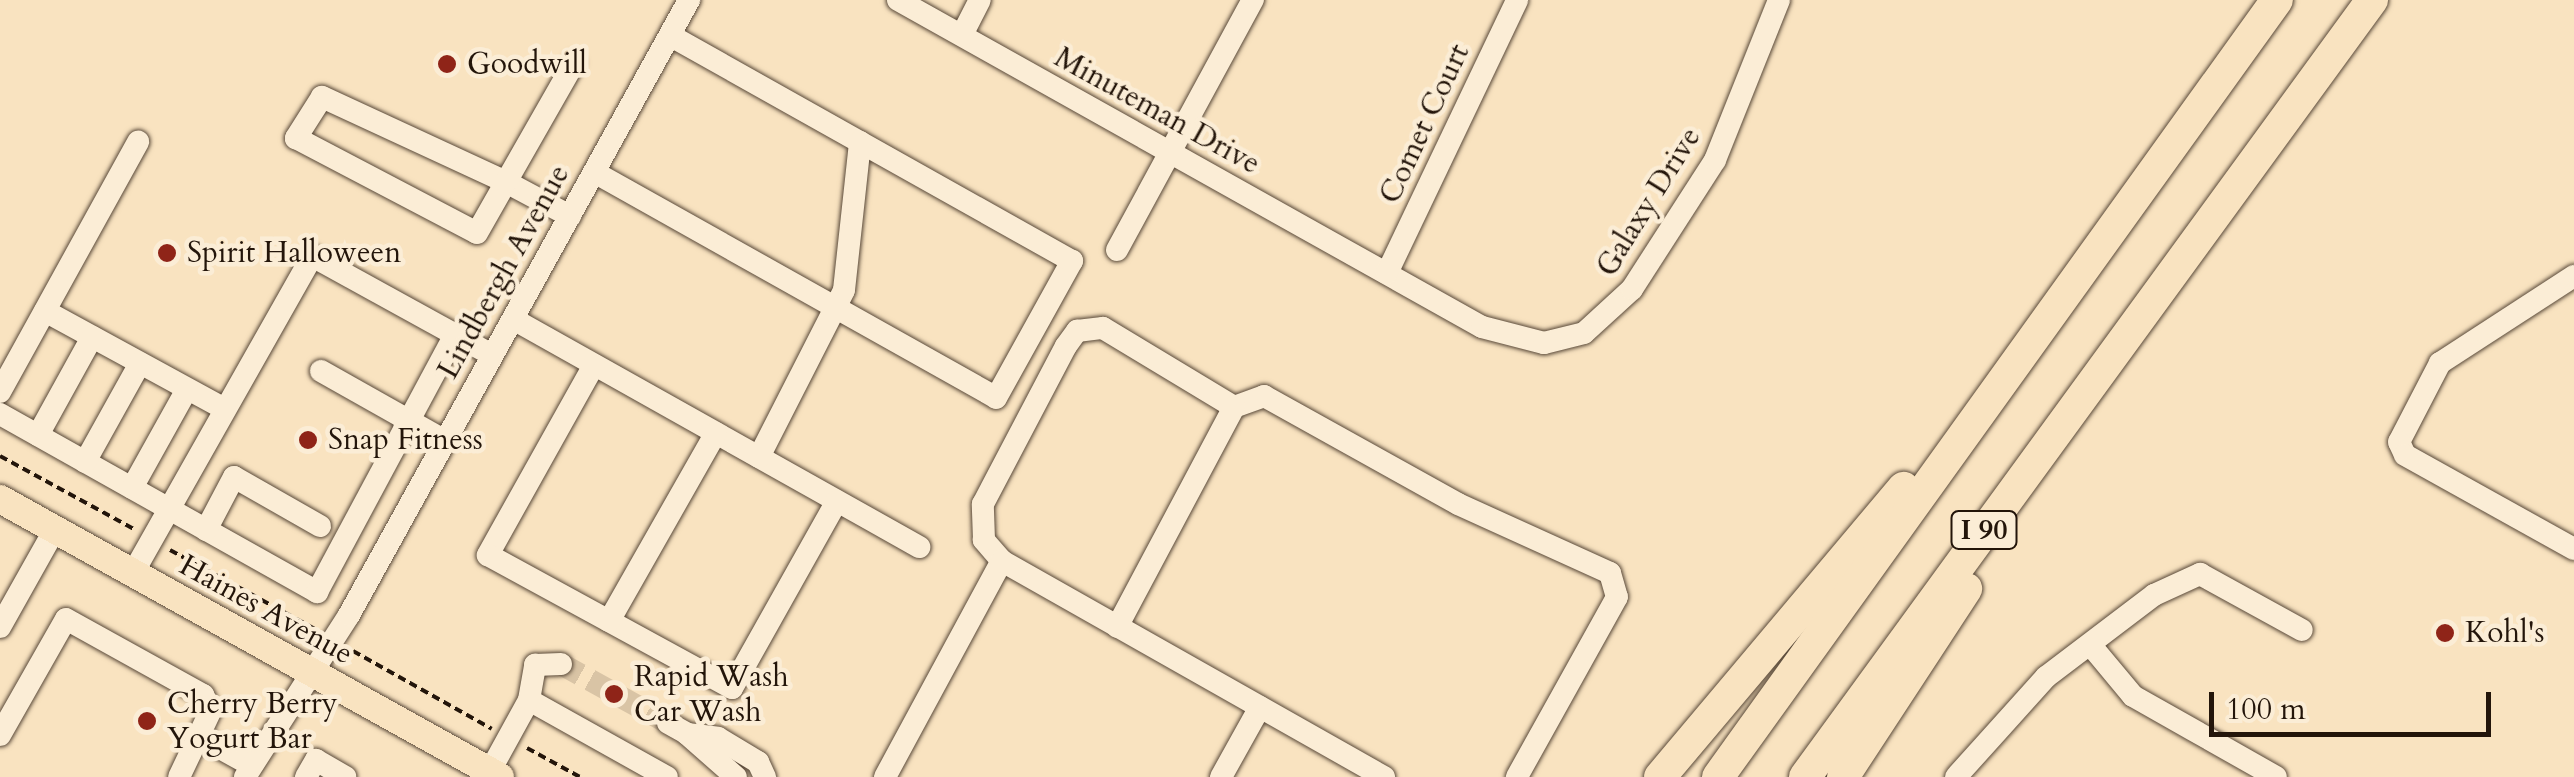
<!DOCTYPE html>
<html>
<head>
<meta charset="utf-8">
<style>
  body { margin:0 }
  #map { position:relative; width:2574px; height:777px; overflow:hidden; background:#f9e3c0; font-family:Cardo,serif }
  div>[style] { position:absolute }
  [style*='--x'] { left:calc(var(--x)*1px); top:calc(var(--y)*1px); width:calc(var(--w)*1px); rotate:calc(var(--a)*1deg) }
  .minor-tunnel>* { height:22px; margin-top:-11px; transform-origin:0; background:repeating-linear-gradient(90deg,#d9c4a5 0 22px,transparent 0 33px) }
  .path>* { height:4px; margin-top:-2px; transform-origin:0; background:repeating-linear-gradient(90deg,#23150a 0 8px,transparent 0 13px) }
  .roads { filter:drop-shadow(0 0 2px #584838) drop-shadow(0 0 2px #584838) }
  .minor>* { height:22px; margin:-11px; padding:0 11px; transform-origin:11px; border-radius:11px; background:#fbedd6 }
  .major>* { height:28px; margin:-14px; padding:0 14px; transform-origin:14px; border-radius:14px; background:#f9e3c0 }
  .highway>* { height:32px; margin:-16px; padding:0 16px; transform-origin:16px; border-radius:16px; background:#f9e3c0 }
  .dots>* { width:28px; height:28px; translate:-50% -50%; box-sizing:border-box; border:5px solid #fbedd6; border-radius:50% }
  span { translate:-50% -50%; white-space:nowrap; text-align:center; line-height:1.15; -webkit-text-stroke:9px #fbedd6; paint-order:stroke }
  .shield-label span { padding:2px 8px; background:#fbedd6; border:2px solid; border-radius:8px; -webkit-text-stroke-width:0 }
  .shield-label { font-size:28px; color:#23150a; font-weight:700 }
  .poi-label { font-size:30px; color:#23150a }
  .left { translate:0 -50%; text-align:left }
  .street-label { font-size:30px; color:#23150a }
  .scale { position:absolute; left:2209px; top:692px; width:282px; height:45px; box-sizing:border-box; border:5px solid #23150a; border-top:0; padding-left:12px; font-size:30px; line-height:35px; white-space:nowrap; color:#23150a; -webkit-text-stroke:8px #fbedd6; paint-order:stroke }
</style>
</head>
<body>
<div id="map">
  <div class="minor-tunnel">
    <i style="--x:561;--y:664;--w:122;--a:28.9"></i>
  </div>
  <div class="path">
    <i style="--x:0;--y:456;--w:155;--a:28.6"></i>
    <i style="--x:170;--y:550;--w:165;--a:28.6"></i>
    <i style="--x:353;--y:651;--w:159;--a:29.3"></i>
    <i style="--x:527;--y:748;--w:60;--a:28.7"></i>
  </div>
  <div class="roads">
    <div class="minor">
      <i style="--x:898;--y:0;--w:669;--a:29.25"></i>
      <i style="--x:1482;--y:327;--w:64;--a:14.5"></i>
      <i style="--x:1544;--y:343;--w:41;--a:-14"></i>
      <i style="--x:1584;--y:333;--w:65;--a:-42.5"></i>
      <i style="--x:1632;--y:289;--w:153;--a:-57.2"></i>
      <i style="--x:1715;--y:160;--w:172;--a:-68.2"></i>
      <i style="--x:962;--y:35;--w:39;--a:-63"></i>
      <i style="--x:594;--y:172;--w:461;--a:29.3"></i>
      <i style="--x:996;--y:398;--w:157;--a:-61"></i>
      <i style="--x:1072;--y:261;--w:461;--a:-150.7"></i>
      <i style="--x:570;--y:216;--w:72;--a:-152"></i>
      <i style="--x:506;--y:182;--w:203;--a:-155.2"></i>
      <i style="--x:322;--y:97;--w:49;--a:122.4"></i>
      <i style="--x:296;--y:138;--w:204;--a:27.7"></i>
      <i style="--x:477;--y:233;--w:59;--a:-60.4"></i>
      <i style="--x:506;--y:182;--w:137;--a:-60.3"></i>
      <i style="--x:1117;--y:250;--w:285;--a:-61.5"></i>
      <i style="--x:1387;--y:273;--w:302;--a:-64.5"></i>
      <i style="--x:2574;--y:276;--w:160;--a:147"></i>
      <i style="--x:2440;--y:363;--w:89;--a:117.4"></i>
      <i style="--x:2399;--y:442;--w:14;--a:65"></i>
      <i style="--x:2405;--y:455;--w:193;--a:29.1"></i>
      <i style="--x:45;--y:311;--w:205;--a:28.6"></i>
      <i style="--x:513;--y:319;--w:466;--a:29.3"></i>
      <i style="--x:594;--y:365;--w:218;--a:119.2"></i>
      <i style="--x:488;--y:555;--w:278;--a:28.6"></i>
      <i style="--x:732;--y:688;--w:214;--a:-60.7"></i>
      <i style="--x:321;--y:371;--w:142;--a:29.4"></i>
      <i style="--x:0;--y:392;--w:286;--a:-61.1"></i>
      <i style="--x:1234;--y:407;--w:32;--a:-20"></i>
      <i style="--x:1264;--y:396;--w:222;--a:29.1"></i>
      <i style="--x:1458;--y:504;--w:167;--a:24.4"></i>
      <i style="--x:1610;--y:573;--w:25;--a:74"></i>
      <i style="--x:1617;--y:597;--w:206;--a:119.1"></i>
      <i style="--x:0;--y:414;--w:364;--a:29.3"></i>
      <i style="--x:317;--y:592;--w:292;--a:-61.8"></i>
      <i style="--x:38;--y:435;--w:112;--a:-61.1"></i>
      <i style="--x:759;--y:457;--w:187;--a:-63"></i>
      <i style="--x:844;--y:290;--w:149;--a:-83.8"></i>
      <i style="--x:85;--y:462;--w:113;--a:-60.9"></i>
      <i style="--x:132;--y:488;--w:113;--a:-60.9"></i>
      <i style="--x:206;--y:530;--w:60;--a:-62.2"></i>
      <i style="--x:234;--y:477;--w:99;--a:29.7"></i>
      <i style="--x:1002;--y:561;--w:28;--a:-131"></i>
      <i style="--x:984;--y:540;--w:36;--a:-92"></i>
      <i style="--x:983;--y:504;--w:178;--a:-62.3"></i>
      <i style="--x:1066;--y:346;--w:19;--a:-54"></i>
      <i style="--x:1077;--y:331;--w:26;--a:-7"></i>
      <i style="--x:1103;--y:328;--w:153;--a:31.1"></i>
      <i style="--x:1234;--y:407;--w:249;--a:118"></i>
      <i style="--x:133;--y:573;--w:364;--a:-60.5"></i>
      <i style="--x:312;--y:256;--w:205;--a:28.8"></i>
      <i style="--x:609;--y:621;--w:216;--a:-60.4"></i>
      <i style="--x:0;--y:627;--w:112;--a:-60.7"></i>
      <i style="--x:2093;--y:648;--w:62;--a:50.2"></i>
      <i style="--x:2133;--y:696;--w:164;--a:29.5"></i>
      <i style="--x:529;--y:700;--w:158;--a:29.2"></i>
      <i style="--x:668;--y:723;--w:38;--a:29"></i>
      <i style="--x:687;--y:734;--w:31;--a:7"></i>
      <i style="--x:718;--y:738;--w:47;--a:31"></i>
      <i style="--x:758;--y:762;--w:17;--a:65"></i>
      <i style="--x:687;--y:734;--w:65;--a:41.3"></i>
      <i style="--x:0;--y:735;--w:133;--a:-60.4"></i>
      <i style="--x:66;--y:619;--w:157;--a:29"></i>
      <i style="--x:203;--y:695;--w:17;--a:62"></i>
      <i style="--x:211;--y:710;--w:74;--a:115.5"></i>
      <i style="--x:202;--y:738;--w:56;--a:28.9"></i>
      <i style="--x:490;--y:771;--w:81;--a:-61.2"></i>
      <i style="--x:529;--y:700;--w:36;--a:-80"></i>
      <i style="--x:535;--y:665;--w:26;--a:-2"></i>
      <i style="--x:245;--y:777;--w:193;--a:-57.3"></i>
      <i style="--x:349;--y:615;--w:703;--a:-61.06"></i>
      <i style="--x:306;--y:777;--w:20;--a:-60"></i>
      <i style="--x:316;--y:760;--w:34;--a:30"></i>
      <i style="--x:885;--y:777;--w:246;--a:-61.6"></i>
      <i style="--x:1002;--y:561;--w:439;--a:29.5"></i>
      <i style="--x:1221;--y:777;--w:80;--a:-60.9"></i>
      <i style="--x:1956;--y:777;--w:135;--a:-48"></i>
      <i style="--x:2046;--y:677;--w:136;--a:-37.2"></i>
      <i style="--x:2154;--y:595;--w:51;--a:-24.5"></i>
      <i style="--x:2200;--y:574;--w:116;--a:28.8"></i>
    </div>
    <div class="major">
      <i style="--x:0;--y:499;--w:572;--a:29.07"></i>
    </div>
    <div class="highway">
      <i style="--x:1660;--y:777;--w:378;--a:-49.9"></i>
      <i style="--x:1718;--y:777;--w:957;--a:-54.27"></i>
      <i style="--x:1805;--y:777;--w:962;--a:-53.88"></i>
      <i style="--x:1843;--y:777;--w:225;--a:-56.8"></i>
    </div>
  </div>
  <div class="dots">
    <i style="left:447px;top:64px;background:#8f2418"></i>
    <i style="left:167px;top:253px;background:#8f2418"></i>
    <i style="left:308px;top:440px;background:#8f2418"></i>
    <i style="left:2445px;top:633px;background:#8f2418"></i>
    <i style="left:614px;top:694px;background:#8f2418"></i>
    <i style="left:147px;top:721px;background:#8f2418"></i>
  </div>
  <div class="shield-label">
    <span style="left:1984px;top:530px">I 90</span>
  </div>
  <div class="poi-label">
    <span class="left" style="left:467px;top:64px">Goodwill</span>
    <span class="left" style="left:187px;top:253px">Spirit Halloween</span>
    <span class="left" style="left:328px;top:440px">Snap Fitness</span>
    <span class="left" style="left:2465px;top:633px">Kohl's</span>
    <span class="left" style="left:634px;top:694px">Rapid Wash<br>Car Wash</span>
    <span class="left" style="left:167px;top:721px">Cherry Berry<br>Yogurt Bar</span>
  </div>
  <div class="street-label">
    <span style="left:1157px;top:111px;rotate:29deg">Minuteman Drive</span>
    <span style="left:1425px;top:124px;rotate:-65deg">Comet Court</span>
    <span style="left:1649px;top:202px;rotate:-58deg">Galaxy Drive</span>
    <span style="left:504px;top:272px;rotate:-61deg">Lindbergh Avenue</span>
    <span style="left:266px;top:610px;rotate:29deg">Haines Avenue</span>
  </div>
  <div class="scale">100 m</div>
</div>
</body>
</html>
